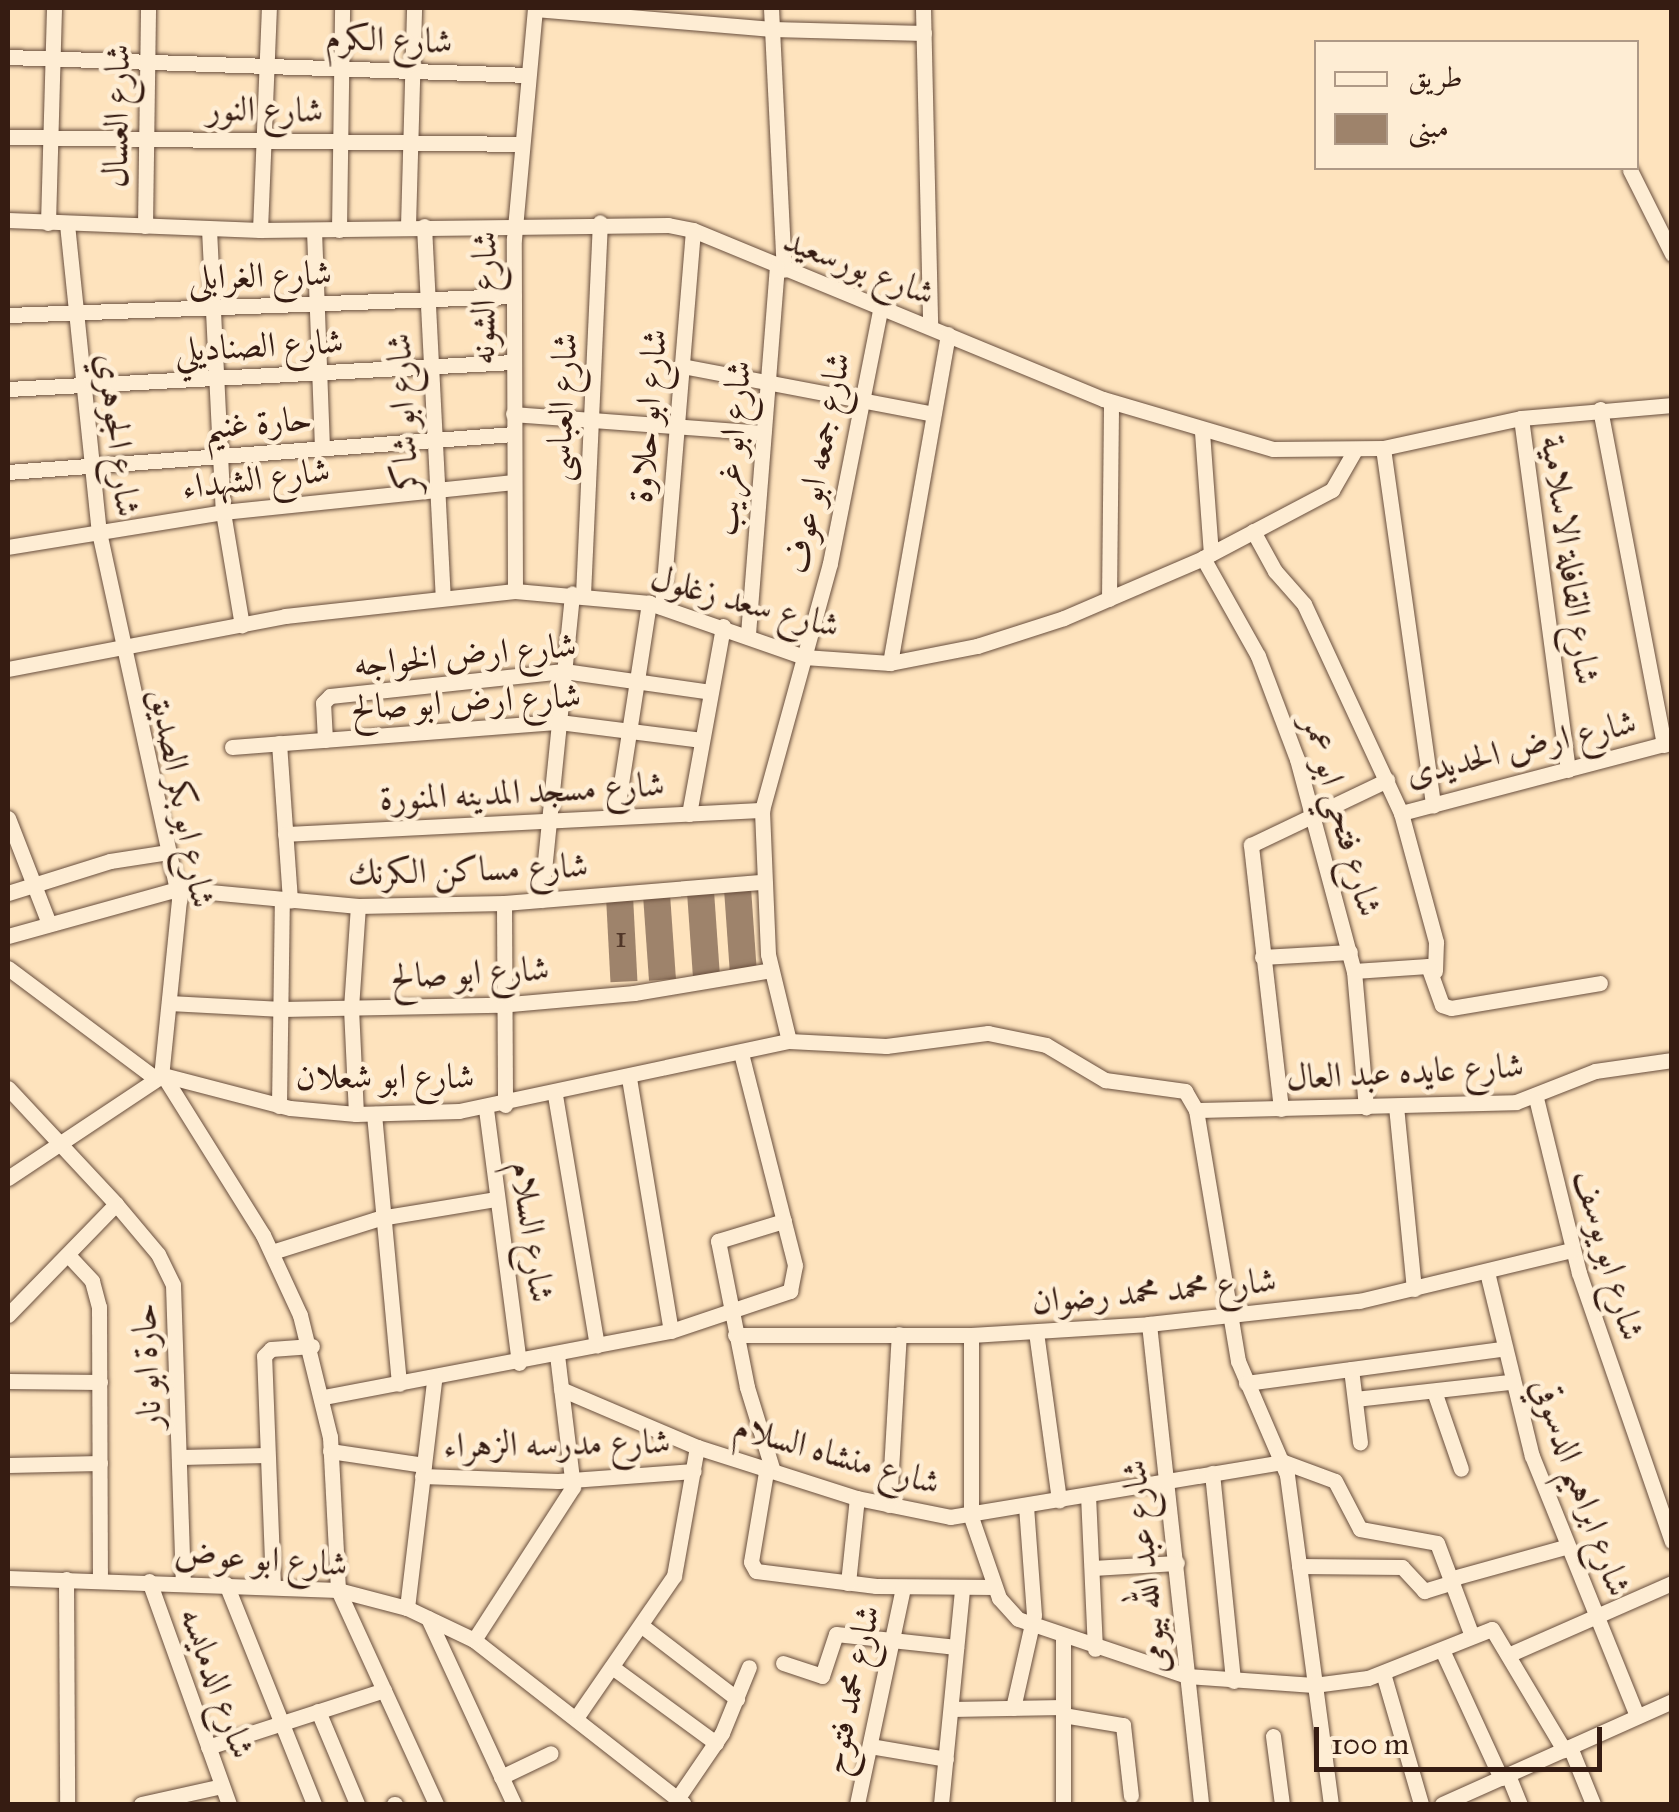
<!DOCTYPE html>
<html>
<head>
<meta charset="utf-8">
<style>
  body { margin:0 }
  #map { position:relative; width:1679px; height:1812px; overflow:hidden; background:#fee3bd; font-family:"IM FELL Great Primer",Amiri,serif }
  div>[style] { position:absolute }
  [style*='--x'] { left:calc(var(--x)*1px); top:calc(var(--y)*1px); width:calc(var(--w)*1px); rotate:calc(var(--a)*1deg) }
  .building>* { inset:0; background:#9e836b; transform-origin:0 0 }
  .roads { filter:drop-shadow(0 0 2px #684e3d) drop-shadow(0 0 2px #684e3d) }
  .street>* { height:15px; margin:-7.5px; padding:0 7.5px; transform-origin:7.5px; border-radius:7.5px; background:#feedd4 }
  span { translate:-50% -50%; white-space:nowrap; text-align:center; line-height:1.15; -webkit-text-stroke:9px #feedd4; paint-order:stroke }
  .number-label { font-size:30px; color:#503628 }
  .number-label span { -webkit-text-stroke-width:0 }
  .street-label { font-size:35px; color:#361c12 }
  .frame { position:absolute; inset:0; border:10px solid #361c12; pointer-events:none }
  .legend { position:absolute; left:1314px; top:40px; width:325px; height:130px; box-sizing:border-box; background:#feedd4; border:2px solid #ae9986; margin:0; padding:12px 18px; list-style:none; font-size:30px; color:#361c12 }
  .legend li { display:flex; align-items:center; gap:20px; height:50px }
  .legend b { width:50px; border:2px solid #ae9986 }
  .scale { position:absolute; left:1314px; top:1727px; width:288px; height:45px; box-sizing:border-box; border:5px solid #361c12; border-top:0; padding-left:12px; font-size:30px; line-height:35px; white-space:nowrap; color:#361c12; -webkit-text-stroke:8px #feedd4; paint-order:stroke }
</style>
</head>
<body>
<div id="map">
  <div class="building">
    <i style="left:751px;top:888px;width:84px;height:27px;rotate:86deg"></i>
    <i style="left:714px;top:891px;width:84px;height:27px;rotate:86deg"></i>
    <i style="left:670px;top:894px;width:85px;height:27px;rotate:86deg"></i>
    <i style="left:633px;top:896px;width:85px;height:27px;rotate:87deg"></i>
  </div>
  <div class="roads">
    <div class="street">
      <i style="--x:771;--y:8;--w:262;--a:87.2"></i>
      <i style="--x:923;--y:8;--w:318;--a:88.7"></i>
      <i style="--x:535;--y:9;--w:238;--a:4.8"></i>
      <i style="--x:772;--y:29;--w:152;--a:1.5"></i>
      <i style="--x:8;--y:57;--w:520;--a:1.98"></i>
      <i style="--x:8;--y:137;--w:513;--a:0.78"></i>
      <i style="--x:1630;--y:170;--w:94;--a:63.4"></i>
      <i style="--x:8;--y:220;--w:252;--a:2.3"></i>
      <i style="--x:260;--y:230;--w:408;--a:-0.7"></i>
      <i style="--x:668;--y:225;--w:25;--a:11"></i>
      <i style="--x:693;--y:230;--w:443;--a:22.4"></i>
      <i style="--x:1103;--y:399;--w:177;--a:16.4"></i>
      <i style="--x:1273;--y:449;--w:110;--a:-0.5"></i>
      <i style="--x:1383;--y:448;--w:141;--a:-12.3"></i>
      <i style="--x:1521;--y:418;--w:152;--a:-4.9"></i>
      <i style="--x:48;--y:223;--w:215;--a:-88.4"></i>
      <i style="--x:67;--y:224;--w:310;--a:84.1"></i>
      <i style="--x:99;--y:532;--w:377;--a:77.7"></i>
      <i style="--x:179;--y:900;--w:177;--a:95.8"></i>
      <i style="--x:145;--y:226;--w:218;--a:-89.2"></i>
      <i style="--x:408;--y:226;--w:218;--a:-88.4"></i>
      <i style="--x:424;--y:226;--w:370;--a:87.1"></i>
      <i style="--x:209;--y:229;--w:283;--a:87.2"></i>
      <i style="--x:223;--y:512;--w:115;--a:80.5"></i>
      <i style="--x:260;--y:230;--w:222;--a:-87.7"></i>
      <i style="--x:314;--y:230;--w:218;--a:87.9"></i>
      <i style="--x:339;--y:230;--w:222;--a:-89.2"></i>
      <i style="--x:8;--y:315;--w:506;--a:-2.15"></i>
      <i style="--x:682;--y:366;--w:256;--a:10.8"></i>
      <i style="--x:8;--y:389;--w:506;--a:-3.06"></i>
      <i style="--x:1600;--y:409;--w:342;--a:79.2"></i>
      <i style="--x:513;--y:414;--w:251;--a:4.3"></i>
      <i style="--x:1521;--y:418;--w:355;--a:82.4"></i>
      <i style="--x:1202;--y:432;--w:122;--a:85.8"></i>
      <i style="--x:1383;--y:448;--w:361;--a:82"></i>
      <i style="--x:8;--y:472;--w:506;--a:-4.3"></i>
      <i style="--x:1253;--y:531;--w:46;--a:61.2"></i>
      <i style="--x:1275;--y:571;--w:44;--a:48.7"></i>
      <i style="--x:1304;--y:604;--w:230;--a:65.1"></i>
      <i style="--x:1401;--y:813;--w:280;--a:-14.7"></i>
      <i style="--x:8;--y:547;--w:218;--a:-9.2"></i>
      <i style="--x:223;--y:512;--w:292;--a:-5.9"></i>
      <i style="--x:1203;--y:558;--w:112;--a:60.7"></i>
      <i style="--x:1258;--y:656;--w:110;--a:69.3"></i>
      <i style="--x:1297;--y:759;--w:220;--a:75"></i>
      <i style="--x:1354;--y:971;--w:137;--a:85"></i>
      <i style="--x:515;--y:591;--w:352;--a:-90.2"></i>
      <i style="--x:514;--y:239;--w:232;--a:-84.8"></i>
      <i style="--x:583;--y:595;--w:373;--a:-87.4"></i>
      <i style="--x:1109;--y:599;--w:197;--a:-89.4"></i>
      <i style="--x:662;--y:607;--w:378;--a:-85.3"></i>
      <i style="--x:748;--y:634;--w:368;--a:-85.5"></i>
      <i style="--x:890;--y:663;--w:334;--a:-80"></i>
      <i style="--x:8;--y:669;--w:282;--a:-10.8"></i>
      <i style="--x:285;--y:616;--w:231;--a:-6.2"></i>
      <i style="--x:515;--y:591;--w:135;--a:5.1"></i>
      <i style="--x:649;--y:603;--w:164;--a:19.2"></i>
      <i style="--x:804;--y:657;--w:86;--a:4"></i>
      <i style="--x:890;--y:663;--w:89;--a:-11.1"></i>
      <i style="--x:977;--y:646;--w:91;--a:-17.8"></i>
      <i style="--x:1064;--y:618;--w:151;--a:-23.3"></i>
      <i style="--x:1203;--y:558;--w:146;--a:-27.8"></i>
      <i style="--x:1332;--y:490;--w:46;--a:-60.1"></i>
      <i style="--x:325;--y:740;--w:37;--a:-93"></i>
      <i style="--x:323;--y:703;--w:10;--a:-45"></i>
      <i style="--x:330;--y:696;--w:235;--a:-6.1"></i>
      <i style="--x:564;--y:671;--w:148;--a:8.1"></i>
      <i style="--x:279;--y:743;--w:158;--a:86"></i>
      <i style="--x:232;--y:747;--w:328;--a:-4.4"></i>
      <i style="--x:559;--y:722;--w:144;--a:7.2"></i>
      <i style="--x:1401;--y:813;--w:134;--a:74.8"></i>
      <i style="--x:1436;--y:942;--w:29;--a:92"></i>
      <i style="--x:689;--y:814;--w:191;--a:-79.7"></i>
      <i style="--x:616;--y:816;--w:216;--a:-81.2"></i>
      <i style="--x:8;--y:818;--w:110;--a:68.8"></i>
      <i style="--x:285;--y:834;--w:478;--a:-2.9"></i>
      <i style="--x:8;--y:893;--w:107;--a:-17.4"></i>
      <i style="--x:110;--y:861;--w:59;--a:-8.8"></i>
      <i style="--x:541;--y:900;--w:308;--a:-84.2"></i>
      <i style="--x:504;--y:903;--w:202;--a:89.7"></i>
      <i style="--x:8;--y:936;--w:176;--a:-15.5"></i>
      <i style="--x:178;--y:889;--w:181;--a:5.4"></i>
      <i style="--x:358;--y:906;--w:146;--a:-1.2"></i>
      <i style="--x:504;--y:903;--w:257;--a:-4.7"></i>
      <i style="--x:1262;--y:957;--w:88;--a:-3.3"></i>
      <i style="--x:8;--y:968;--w:184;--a:36.8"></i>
      <i style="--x:1354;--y:971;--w:74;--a:-3.9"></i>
      <i style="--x:1428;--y:966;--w:41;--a:70.3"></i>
      <i style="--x:1442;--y:1005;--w:9;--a:18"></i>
      <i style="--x:1451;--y:1008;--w:151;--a:-9.5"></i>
      <i style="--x:169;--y:1003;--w:113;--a:3"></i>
      <i style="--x:282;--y:1009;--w:217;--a:-1.1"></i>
      <i style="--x:499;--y:1005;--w:136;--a:-5.1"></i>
      <i style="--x:634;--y:993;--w:139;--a:-9.5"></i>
      <i style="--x:789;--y:1041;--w:89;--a:-103.6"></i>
      <i style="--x:768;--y:954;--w:144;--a:-92.4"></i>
      <i style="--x:762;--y:810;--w:256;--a:-74.6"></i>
      <i style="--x:830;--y:563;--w:262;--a:-78.8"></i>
      <i style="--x:163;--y:1075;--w:189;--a:58"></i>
      <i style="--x:263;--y:1235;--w:88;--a:65.2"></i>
      <i style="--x:300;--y:1315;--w:126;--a:76.2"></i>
      <i style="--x:330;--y:1437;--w:153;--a:87"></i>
      <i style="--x:338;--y:1590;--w:235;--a:65.4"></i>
      <i style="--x:629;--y:1078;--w:256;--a:80.6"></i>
      <i style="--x:8;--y:1088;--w:158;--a:47"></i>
      <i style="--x:116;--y:1204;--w:65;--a:50"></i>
      <i style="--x:158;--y:1254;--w:34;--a:64"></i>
      <i style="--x:173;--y:1285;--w:298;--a:88.1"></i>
      <i style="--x:555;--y:1095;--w:254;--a:80.5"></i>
      <i style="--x:1536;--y:1098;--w:180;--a:76.2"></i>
      <i style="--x:1579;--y:1273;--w:284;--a:70.9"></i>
      <i style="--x:279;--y:1106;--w:205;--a:-89.2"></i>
      <i style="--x:1396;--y:1106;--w:184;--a:84.4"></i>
      <i style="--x:486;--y:1109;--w:256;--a:82.6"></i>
      <i style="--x:1281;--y:1109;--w:266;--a:-96.5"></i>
      <i style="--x:1251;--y:845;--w:151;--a:-25.5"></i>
      <i style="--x:1196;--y:1110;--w:320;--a:-1.4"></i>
      <i style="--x:1516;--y:1102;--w:85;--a:-21.4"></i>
      <i style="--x:1595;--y:1071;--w:78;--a:-8.1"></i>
      <i style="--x:356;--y:1114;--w:106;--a:-92.7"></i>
      <i style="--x:351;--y:1008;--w:102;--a:-86.1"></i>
      <i style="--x:374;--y:1114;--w:271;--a:84.7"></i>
      <i style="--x:8;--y:1178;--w:186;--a:-33.6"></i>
      <i style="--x:163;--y:1075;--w:131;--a:14.6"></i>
      <i style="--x:290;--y:1108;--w:66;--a:5.2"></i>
      <i style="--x:356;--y:1114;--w:103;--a:-1.7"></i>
      <i style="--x:459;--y:1111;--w:337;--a:-12"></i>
      <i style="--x:789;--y:1041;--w:97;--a:3"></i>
      <i style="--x:886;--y:1046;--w:103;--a:-7.3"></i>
      <i style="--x:988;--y:1033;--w:59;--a:11.7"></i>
      <i style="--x:1046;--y:1045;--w:69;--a:30.7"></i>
      <i style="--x:1105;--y:1080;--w:81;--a:7.8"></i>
      <i style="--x:1185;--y:1091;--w:22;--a:60"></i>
      <i style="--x:1196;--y:1110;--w:254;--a:80.5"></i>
      <i style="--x:1238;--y:1361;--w:124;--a:66.7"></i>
      <i style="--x:1287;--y:1475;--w:332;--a:82.4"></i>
      <i style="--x:272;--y:1252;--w:113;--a:-17.5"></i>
      <i style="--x:380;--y:1218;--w:118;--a:-9.3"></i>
      <i style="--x:69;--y:1256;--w:34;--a:47"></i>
      <i style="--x:92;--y:1281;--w:27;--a:75"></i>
      <i style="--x:99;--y:1307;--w:272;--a:89.8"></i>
      <i style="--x:1487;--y:1272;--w:189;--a:76.3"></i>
      <i style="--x:1532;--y:1456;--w:280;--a:68"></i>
      <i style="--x:8;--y:1315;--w:155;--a:-45.8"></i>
      <i style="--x:1149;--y:1324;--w:483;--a:83.8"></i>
      <i style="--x:1036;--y:1332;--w:170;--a:82.2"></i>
      <i style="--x:735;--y:1335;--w:236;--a:0"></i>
      <i style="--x:971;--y:1335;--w:178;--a:-3.5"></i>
      <i style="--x:1149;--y:1324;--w:211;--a:-6.3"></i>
      <i style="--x:1359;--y:1301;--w:219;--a:-13.5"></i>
      <i style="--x:971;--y:1335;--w:182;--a:90"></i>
      <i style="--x:971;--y:1517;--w:86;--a:70.9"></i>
      <i style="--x:999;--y:1598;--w:28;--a:48"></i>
      <i style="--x:1018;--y:1619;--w:178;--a:18.6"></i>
      <i style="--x:1187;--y:1676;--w:127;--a:4.1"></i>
      <i style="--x:1314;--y:1685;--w:54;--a:-7.4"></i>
      <i style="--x:1368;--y:1678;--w:133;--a:-21.6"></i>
      <i style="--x:1492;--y:1629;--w:141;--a:59.2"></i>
      <i style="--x:1351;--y:1369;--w:74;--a:83"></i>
      <i style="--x:8;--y:1381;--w:92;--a:0.6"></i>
      <i style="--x:1246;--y:1383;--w:258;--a:-7.6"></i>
      <i style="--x:561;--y:1389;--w:148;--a:23.1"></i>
      <i style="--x:697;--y:1447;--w:168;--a:17.7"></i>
      <i style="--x:857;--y:1498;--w:95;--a:11.5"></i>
      <i style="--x:950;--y:1517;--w:338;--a:-9.4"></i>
      <i style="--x:1284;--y:1462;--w:54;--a:20.4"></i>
      <i style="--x:1335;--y:1481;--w:54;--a:62.5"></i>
      <i style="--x:1360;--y:1529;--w:78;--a:10.3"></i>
      <i style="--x:1437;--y:1543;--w:99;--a:69.4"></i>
      <i style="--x:1435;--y:1394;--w:79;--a:70.9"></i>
      <i style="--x:324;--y:1397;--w:353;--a:-10.8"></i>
      <i style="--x:671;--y:1331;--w:126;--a:-18.6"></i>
      <i style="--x:790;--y:1291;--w:26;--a:-79"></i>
      <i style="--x:795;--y:1265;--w:219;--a:-104.3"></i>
      <i style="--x:1355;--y:1399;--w:155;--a:-6.3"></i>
      <i style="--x:330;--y:1451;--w:95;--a:8.5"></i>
      <i style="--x:181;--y:1457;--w:86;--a:-1.3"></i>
      <i style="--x:8;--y:1465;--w:92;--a:-1.2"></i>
      <i style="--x:767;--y:1466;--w:97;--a:99.5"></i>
      <i style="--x:751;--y:1562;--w:10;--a:61"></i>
      <i style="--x:756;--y:1571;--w:121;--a:7.1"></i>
      <i style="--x:876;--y:1586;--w:118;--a:0.5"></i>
      <i style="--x:772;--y:1468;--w:85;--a:-107.2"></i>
      <i style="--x:747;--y:1387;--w:149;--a:-101.2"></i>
      <i style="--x:718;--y:1241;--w:69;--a:-16.9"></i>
      <i style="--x:1212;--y:1473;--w:209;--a:84.2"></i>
      <i style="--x:422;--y:1476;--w:136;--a:2.1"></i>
      <i style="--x:558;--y:1481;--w:136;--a:-4.2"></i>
      <i style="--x:1088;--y:1495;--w:154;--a:87.4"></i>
      <i style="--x:889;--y:1505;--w:171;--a:-86.7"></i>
      <i style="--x:1299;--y:1566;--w:103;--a:0.6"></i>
      <i style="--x:1402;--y:1567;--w:33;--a:47"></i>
      <i style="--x:1424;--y:1591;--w:31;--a:-17"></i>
      <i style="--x:1092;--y:1568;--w:85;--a:-3.4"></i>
      <i style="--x:8;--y:1578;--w:330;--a:2.1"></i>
      <i style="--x:338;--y:1590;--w:71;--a:14.6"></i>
      <i style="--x:407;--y:1608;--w:74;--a:25.5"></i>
      <i style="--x:474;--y:1640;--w:266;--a:38"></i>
      <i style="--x:1453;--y:1578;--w:119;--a:-15.5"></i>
      <i style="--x:66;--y:1579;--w:225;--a:89.7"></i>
      <i style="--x:149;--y:1581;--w:237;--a:70.3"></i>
      <i style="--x:848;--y:1583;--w:85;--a:-84"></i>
      <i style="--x:226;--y:1584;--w:237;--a:68.2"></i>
      <i style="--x:273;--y:1587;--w:231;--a:-92.2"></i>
      <i style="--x:264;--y:1356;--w:10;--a:-45"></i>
      <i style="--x:271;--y:1349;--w:41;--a:-4.2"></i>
      <i style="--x:407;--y:1608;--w:229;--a:-83.2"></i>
      <i style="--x:428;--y:1618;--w:205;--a:65.2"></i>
      <i style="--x:642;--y:1626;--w:120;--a:37.5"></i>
      <i style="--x:1063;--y:1639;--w:165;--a:90"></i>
      <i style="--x:474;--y:1640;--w:182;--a:-57.1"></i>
      <i style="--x:573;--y:1487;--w:133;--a:-96.9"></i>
      <i style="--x:1442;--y:1650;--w:141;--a:65.3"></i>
      <i style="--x:1510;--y:1654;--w:177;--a:-23.7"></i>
      <i style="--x:783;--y:1663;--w:41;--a:18.4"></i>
      <i style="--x:822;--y:1676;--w:44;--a:-71.6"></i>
      <i style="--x:836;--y:1634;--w:121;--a:6.2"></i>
      <i style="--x:612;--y:1667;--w:129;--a:36.2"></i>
      <i style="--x:1383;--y:1673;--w:136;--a:73.8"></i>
      <i style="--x:1013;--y:1708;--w:95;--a:-77.3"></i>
      <i style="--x:1034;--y:1615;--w:108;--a:-94.2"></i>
      <i style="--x:951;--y:1709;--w:112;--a:-1"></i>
      <i style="--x:318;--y:1711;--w:101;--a:67.2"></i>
      <i style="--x:578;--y:1715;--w:169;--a:-55.4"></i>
      <i style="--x:674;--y:1576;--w:131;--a:-79.9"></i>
      <i style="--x:1063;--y:1715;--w:61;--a:9.5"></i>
      <i style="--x:1123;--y:1725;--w:71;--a:83.6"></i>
      <i style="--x:1273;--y:1736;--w:69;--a:82.5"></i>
      <i style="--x:870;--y:1746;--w:77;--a:9.7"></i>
      <i style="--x:208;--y:1747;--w:185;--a:-17.9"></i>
      <i style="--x:1570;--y:1747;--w:61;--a:68"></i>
      <i style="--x:1508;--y:1775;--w:31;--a:68"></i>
      <i style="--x:501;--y:1777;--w:55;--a:-25.6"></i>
      <i style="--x:677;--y:1799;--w:80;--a:-55.7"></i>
      <i style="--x:722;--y:1733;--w:71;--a:-67.8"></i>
      <i style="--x:141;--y:1804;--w:83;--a:-12.5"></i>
      <i style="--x:394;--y:1804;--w:1;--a:0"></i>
      <i style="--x:857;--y:1804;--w:221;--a:-78"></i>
      <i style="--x:941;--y:1804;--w:217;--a:-84.4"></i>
      <i style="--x:1442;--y:1804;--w:252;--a:-24.1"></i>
    </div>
  </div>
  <div class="number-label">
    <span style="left:621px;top:937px">1</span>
  </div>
  <div class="street-label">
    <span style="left:389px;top:40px;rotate:2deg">شارع الكرم</span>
    <span style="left:265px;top:110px;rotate:1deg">شارع النور</span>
    <span style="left:117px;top:116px;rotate:-89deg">شارع العسال</span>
    <span style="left:859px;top:267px;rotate:21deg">شارع بورسعيد</span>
    <span style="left:260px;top:276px;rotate:-2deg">شارع الغرابلى</span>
    <span style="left:484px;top:298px;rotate:-89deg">شارع الشونه</span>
    <span style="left:259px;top:346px;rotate:-3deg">شارع الصناديلي</span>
    <span style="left:562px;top:407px;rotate:-87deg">شارع العباسى</span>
    <span style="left:403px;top:413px;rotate:-93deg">شارع ابو شاكر</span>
    <span style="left:648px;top:416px;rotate:-85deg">شارع ابو حلاوة</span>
    <span style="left:258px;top:423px;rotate:-5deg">حارة غنيم</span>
    <span style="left:118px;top:435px;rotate:83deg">شارع الجوهري</span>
    <span style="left:732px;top:448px;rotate:-85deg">شارع ابو غريب</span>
    <span style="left:818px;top:463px;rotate:-79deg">شارع جمعه ابو عوف</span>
    <span style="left:256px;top:479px;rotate:-7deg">شارع الشهداء</span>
    <span style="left:1570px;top:560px;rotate:82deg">شارع القافلة الاسلامية</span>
    <span style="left:745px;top:602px;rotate:15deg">شارع سعد زغلول</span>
    <span style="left:465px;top:655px;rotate:-5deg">شارع ارض الخواجه</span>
    <span style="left:466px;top:702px;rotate:-3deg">شارع ارض ابو صالح</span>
    <span style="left:1521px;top:748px;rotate:-13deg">شارع ارض الحديدى</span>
    <span style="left:522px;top:792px;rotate:-3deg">شارع مسجد المدينه المنورة</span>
    <span style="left:182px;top:798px;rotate:79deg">شارع ابو بكر الصديق</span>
    <span style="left:1342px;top:816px;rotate:74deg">شارع فتحي ابو عمر</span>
    <span style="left:468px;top:870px;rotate:-2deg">شارع مساكن الكرنك</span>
    <span style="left:470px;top:973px;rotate:-3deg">شارع ابو صالح</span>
    <span style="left:1405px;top:1072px;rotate:-3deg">شارع عايده عبد العال</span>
    <span style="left:385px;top:1077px">شارع ابو شعلان</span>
    <span style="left:532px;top:1232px;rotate:82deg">شارع السلام</span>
    <span style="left:1609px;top:1255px;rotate:74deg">شارع ابو يوسف</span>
    <span style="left:1154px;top:1291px;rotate:-5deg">شارع محمد محمد رضوان</span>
    <span style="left:147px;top:1366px;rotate:-93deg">حارة ابو نار</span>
    <span style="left:557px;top:1444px;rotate:-1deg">شارع مدرسه الزهراء</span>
    <span style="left:837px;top:1455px;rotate:16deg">شارع منشاه السلام</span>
    <span style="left:1581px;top:1487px;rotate:70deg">شارع ابراهيم الدسوقي</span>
    <span style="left:261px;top:1559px;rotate:4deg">شارع ابو عوض</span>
    <span style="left:1145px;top:1567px;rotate:-96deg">شارع عبد الله بيومى</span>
    <span style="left:217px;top:1683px;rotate:70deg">شارع الدمايسه</span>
    <span style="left:851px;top:1690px;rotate:-78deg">شارع محمد فتوح</span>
  </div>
  <div class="frame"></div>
  <ul class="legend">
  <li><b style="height:12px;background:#feedd4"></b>طريق</li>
  <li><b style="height:28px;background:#9e836b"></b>مبنى</li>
  </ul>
  <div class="scale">100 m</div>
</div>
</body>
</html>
